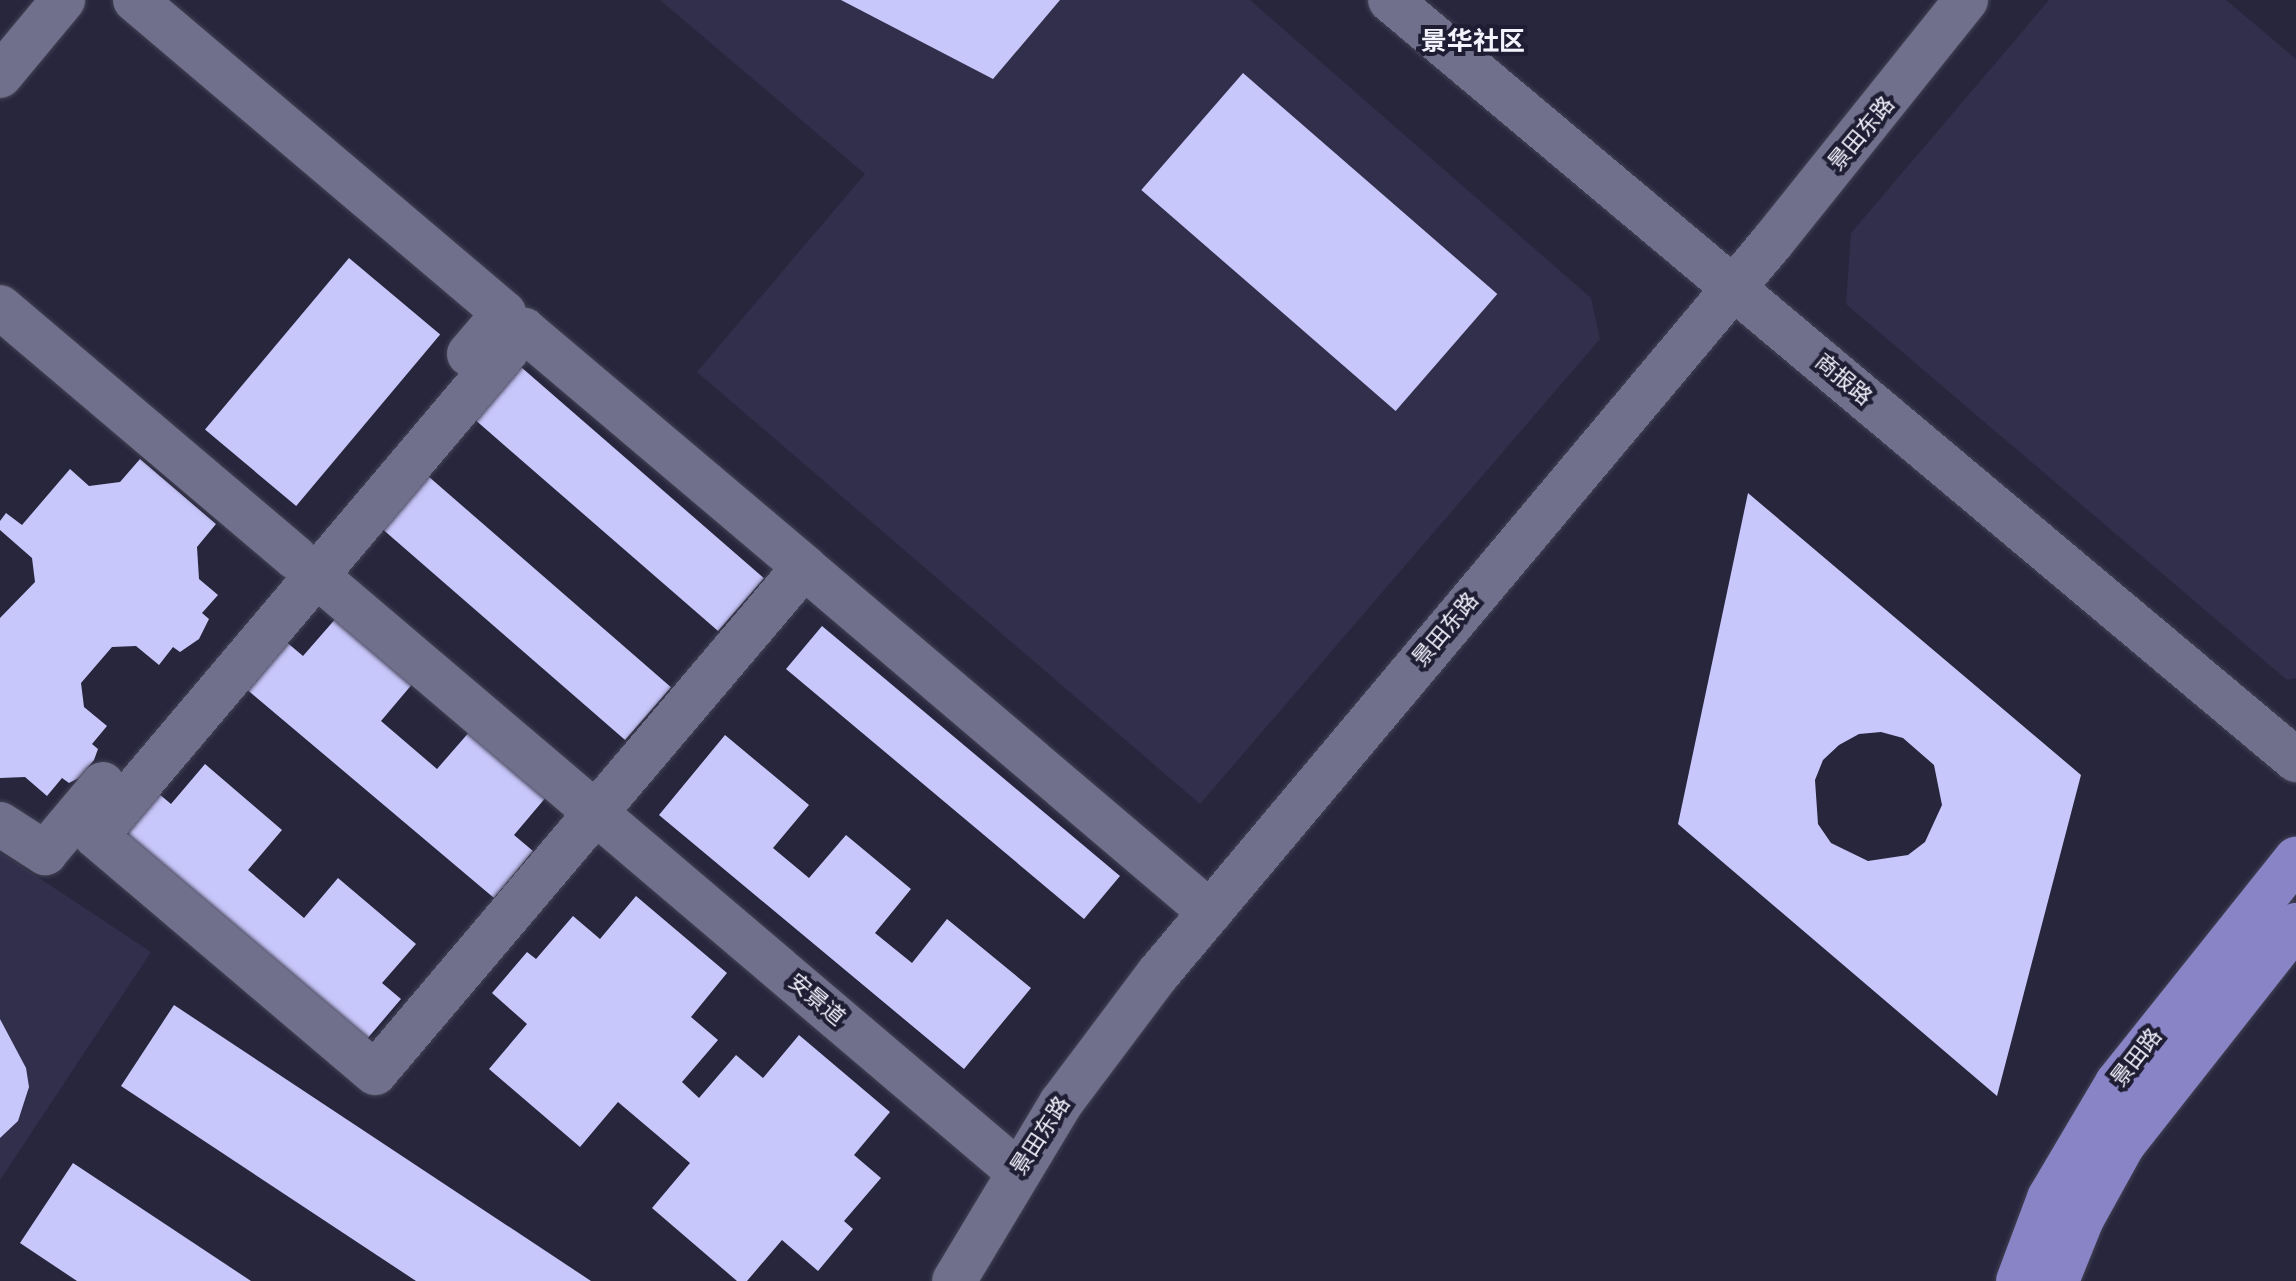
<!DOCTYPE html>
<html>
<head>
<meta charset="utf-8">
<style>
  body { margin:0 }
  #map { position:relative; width:2296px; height:1281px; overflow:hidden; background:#27263d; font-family:"Alegreya Sans","Noto Sans SC",sans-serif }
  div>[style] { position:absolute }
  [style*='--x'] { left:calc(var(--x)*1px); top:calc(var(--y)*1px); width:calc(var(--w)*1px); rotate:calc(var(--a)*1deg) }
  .built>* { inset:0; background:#312f4c }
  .building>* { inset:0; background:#c8c7fb; transform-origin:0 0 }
  .roads { filter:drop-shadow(0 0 2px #434154) drop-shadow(0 0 2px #434154) }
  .minor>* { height:44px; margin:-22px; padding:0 22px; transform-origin:22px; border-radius:22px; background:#71708c }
  .major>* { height:44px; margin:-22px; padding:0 22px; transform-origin:22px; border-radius:22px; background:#8884c6 }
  span { translate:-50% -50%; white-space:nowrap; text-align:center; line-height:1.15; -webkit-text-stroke:8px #1e1d33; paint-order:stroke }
  .street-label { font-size:22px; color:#f3f3fd }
  .quarter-label { font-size:26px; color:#f3f3fd; font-weight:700 }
</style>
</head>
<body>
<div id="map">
  <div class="built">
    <i style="clip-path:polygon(660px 0,1250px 0,1591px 298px,1600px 339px,1200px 804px,697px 372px,865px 174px)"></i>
    <i style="clip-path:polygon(2049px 0,2226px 0,2296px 59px,2296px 678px,2287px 680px,1846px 304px,1851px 233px)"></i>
    <i style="clip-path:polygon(0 852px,151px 952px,0 1180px)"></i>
  </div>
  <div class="building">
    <i style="clip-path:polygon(841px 0,1060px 0,993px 79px)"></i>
    <i style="left:1243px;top:73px;width:337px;height:155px;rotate:41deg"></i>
    <i style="left:349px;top:258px;width:119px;height:224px;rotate:40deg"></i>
    <i style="left:521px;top:367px;width:322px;height:70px;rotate:41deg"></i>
    <i style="clip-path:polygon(140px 459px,216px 524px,197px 547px,199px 579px,218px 595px,202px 613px,209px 619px,199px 639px,180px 652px,173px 647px,159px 665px,136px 646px,112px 647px,81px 683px,84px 707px,107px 726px,92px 744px,98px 749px,94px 760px,79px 778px,69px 783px,62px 778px,47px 796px,25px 777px,0 778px,0 618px,35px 582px,32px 558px,0 530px,0 521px,6px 513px,22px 525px,70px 469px,89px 486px,120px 482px)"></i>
    <i style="left:428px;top:476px;width:322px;height:70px;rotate:41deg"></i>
    <i style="clip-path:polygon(evenodd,1748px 493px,2081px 775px,1997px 1096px,1678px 824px,1748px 493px,1881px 732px,1903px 738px,1934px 765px,1942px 805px,1925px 842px,1908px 855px,1868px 861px,1831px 843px,1818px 824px,1815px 780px,1823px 760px,1839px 745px,1859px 734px,1881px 732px)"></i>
    <i style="clip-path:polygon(337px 617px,414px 682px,381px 721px,437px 769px,471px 730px,547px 796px,514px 835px,533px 851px,494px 898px,244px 687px,284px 640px,303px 656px)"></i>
    <i style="left:822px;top:626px;width:389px;height:56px;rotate:40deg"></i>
    <i style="clip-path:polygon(725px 735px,809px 805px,773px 848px,809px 878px,846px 835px,911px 889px,875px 933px,912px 963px,947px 919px,1031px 988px,964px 1069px,659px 815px)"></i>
    <i style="clip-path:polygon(205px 764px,282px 830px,248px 870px,304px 918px,338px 878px,416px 944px,382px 983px,401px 999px,361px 1046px,112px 835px,152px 788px,171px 804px)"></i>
    <i style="clip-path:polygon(636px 896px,727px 973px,691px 1017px,718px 1040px,682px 1082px,699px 1098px,736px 1055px,763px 1078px,799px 1035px,890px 1112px,854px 1155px,881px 1178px,844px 1221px,853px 1229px,818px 1271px,782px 1240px,747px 1281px,737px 1281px,652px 1208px,690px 1163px,618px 1102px,580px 1147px,489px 1069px,527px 1024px,492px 993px,527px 952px,536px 959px,573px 916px,600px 939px)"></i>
    <i style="clip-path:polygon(174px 1005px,591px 1281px,416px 1281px,121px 1086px)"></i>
    <i style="clip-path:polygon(0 1019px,26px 1068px,29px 1087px,18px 1121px,0 1138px)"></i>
    <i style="clip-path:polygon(73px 1163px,251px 1281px,77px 1281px,20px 1243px)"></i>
  </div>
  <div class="roads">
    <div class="minor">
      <i style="--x:135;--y:0;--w:484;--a:40.3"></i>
      <i style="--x:504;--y:313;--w:54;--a:130.5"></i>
      <i style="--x:1390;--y:0;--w:1183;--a:39.99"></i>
      <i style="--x:0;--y:76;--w:99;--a:-50.3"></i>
      <i style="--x:0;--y:307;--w:388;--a:40.3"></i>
      <i style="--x:804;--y:567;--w:663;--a:130.29"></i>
      <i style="--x:375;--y:1073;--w:366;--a:-139.7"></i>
      <i style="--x:96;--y:836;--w:663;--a:-49.77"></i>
      <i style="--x:524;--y:330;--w:367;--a:40.2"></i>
      <i style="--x:804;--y:567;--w:533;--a:40.36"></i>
      <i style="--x:317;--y:576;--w:919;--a:40.36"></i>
      <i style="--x:0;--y:824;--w:54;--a:32.8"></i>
      <i style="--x:45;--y:853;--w:90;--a:-50"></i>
      <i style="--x:954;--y:1281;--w:208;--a:-59"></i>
      <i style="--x:1061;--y:1103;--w:161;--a:-53.1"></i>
      <i style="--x:1158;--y:974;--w:957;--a:-50"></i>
      <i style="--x:1773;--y:241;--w:309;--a:-51.3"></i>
    </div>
    <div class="major">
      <i style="--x:2018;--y:1281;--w:89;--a:-69.5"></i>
      <i style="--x:2049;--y:1198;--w:134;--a:-59.4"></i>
      <i style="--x:2117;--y:1083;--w:287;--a:-51.4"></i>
      <i style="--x:2057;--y:1281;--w:67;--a:-68"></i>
      <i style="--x:2082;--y:1219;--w:85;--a:-61"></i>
      <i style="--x:2123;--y:1145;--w:280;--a:-51.8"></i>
    </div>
  </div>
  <div class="street-label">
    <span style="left:1862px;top:134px;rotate:-50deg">景田东路</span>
    <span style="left:1843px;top:380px;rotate:40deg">商报路</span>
    <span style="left:1446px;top:630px;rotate:-50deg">景田东路</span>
    <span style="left:816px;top:1000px;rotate:40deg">安景道</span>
    <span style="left:2137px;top:1058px;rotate:-52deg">景田路</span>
    <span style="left:1041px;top:1136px;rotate:-57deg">景田东路</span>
  </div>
  <div class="quarter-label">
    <span style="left:1473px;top:43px">景华社区</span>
  </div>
</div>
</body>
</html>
